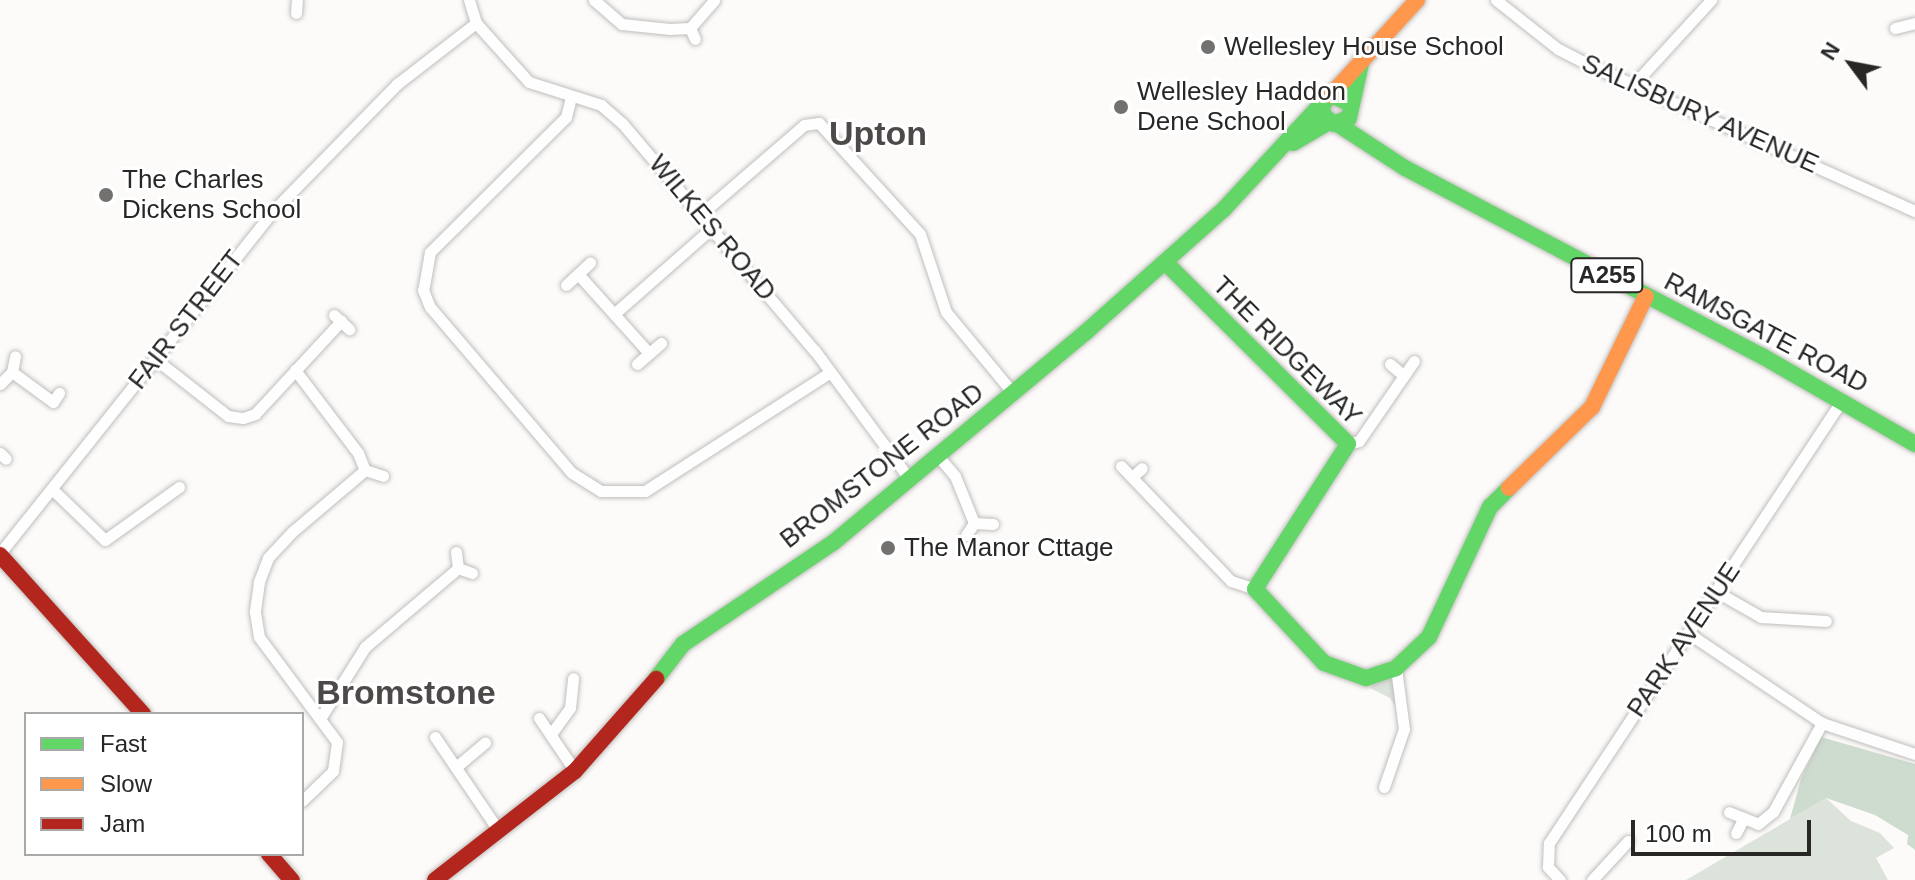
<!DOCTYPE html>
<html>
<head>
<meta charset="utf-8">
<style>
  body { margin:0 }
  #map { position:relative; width:1915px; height:880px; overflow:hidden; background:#fdfbf9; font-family:Arial,sans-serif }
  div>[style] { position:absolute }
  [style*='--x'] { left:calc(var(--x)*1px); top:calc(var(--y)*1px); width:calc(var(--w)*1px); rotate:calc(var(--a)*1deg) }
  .green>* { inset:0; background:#dbe3db }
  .forest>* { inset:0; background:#cedbcf }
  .roads { filter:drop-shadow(0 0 2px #bfbebc) drop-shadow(0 0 2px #bfbebc) }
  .street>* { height:11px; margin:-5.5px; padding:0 5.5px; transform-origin:5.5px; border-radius:5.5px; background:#fffefe }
  .fast>* { height:16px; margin:-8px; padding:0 8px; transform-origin:8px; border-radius:8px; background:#63d668 }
  .slow>* { height:16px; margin:-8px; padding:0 8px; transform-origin:8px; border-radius:8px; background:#ff974d }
  .jam>* { height:16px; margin:-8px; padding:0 8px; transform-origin:8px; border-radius:8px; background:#b3261e }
  .dots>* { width:22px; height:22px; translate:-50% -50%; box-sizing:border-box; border:4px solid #fff; border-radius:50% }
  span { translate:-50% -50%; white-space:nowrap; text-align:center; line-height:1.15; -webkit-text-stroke:6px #fff; paint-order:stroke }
  .shield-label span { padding:2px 6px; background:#fff; border:2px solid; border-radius:6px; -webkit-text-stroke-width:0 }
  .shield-label { font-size:24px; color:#282726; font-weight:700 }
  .poi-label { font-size:26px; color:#282726 }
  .left { translate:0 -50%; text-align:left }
  .street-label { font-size:26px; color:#282726 }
  .district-label { font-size:34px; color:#4c4948; font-weight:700 }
  .legend { position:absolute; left:24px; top:712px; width:280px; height:144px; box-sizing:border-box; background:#fff; border:2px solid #a9a9a8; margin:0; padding:10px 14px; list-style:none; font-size:24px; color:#282726 }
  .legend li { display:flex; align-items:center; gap:16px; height:40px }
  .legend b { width:40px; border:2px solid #a9a9a8 }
  .north { position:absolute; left:1811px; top:24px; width:80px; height:80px; -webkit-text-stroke:6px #fff; paint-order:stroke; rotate:302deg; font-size:22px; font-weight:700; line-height:32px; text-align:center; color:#282726 }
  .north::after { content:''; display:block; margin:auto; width:28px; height:36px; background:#282726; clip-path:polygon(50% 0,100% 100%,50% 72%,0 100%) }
  .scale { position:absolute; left:1631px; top:820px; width:180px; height:36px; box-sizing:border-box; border:4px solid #282726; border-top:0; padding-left:10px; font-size:24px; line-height:28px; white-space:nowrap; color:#282726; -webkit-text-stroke:6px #fff; paint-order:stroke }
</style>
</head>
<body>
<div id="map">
  <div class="green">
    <i style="clip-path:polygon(1394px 679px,1400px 713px,1390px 698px,1370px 688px,1374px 682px)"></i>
    <i style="clip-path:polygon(1826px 798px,1851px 821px,1880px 833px,1894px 848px,1876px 858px,1888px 880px,1686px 880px)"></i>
  </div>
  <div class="forest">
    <i style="clip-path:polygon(1821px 737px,1915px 764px,1915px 850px,1907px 844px,1908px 835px,1875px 815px,1826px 798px,1790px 819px,1801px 779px)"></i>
  </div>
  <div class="roads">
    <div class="street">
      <i style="--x:469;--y:0;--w:24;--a:73"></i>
      <i style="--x:476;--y:23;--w:79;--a:48.1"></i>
      <i style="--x:529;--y:82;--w:76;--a:17.7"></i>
      <i style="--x:601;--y:105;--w:28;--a:41"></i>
      <i style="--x:622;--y:123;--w:299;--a:49.8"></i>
      <i style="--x:815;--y:351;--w:160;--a:53.6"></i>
      <i style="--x:594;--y:0;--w:37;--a:41"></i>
      <i style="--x:622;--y:24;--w:48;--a:5.9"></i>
      <i style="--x:670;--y:29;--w:20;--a:-3"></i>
      <i style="--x:690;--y:28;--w:37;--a:-49"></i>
      <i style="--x:1496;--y:0;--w:79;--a:38.3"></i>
      <i style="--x:1558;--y:49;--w:38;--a:27"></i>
      <i style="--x:1592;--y:66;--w:354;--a:24.2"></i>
      <i style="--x:296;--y:13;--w:13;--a:-86"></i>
      <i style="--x:690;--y:28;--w:12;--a:66"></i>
      <i style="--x:1895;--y:28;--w:21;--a:-14"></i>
      <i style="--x:1635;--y:83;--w:113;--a:-47.5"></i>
      <i style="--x:571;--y:97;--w:21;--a:104"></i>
      <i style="--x:566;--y:117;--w:192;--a:135.2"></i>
      <i style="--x:430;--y:252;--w:39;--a:100"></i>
      <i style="--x:423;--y:290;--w:18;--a:68"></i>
      <i style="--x:430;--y:307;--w:218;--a:49.5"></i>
      <i style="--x:572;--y:473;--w:34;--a:32"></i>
      <i style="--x:601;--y:491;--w:44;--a:0"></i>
      <i style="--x:645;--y:491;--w:216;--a:-32.7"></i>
      <i style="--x:701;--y:214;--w:136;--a:-40.8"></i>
      <i style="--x:804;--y:125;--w:15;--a:-8"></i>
      <i style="--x:819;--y:123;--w:150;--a:47.7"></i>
      <i style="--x:920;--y:234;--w:82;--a:71.6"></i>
      <i style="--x:946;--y:312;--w:105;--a:50.4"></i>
      <i style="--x:578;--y:274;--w:106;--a:48.1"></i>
      <i style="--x:566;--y:285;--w:33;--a:-43"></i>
      <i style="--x:614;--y:314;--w:130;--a:-41.3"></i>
      <i style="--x:334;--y:315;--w:21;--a:43"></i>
      <i style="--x:154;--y:358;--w:94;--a:38.1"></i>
      <i style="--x:228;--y:416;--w:15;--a:8"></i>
      <i style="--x:243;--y:418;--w:13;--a:-18"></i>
      <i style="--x:255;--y:414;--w:127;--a:-47.2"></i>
      <i style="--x:637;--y:364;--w:32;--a:-41"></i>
      <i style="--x:1390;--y:364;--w:17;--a:40"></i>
      <i style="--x:295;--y:370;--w:104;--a:52.8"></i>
      <i style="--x:358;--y:453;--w:18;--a:68"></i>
      <i style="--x:365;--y:470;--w:96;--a:139.7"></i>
      <i style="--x:292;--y:532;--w:35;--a:133"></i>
      <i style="--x:268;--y:558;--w:26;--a:111"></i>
      <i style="--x:259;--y:582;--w:30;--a:98"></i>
      <i style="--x:255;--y:612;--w:25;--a:81"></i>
      <i style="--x:259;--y:637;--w:131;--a:53.4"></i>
      <i style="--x:337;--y:742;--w:29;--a:98"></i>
      <i style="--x:333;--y:771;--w:43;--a:135.9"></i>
      <i style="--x:12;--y:372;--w:51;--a:36.2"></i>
      <i style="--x:53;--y:402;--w:11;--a:-56"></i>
      <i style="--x:0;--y:384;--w:17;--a:-45"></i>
      <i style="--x:12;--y:372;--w:16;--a:-79"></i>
      <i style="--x:1348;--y:444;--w:11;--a:-15"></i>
      <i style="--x:1359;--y:441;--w:97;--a:-55.5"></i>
      <i style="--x:0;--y:453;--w:8;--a:45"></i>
      <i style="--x:939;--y:457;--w:25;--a:50"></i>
      <i style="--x:955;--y:476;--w:51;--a:68"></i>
      <i style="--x:1121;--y:466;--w:159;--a:46.3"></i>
      <i style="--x:1231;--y:581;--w:25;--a:18"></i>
      <i style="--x:365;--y:470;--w:19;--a:18"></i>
      <i style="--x:1132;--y:477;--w:13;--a:-42"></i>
      <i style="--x:53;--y:490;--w:72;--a:43.9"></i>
      <i style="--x:105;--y:540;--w:91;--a:-35.6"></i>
      <i style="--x:966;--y:535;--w:14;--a:-56"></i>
      <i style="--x:974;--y:523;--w:19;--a:3"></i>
      <i style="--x:456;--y:552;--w:16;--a:83"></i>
      <i style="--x:458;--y:568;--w:15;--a:20"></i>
      <i style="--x:0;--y:553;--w:440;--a:-51.4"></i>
      <i style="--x:275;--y:209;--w:175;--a:-45.7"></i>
      <i style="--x:397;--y:84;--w:100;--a:-37.7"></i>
      <i style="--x:1717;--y:592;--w:51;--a:29.6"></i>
      <i style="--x:1761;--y:617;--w:65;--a:3.5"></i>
      <i style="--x:1688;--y:633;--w:161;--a:33.9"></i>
      <i style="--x:1822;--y:723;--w:98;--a:18.4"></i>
      <i style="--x:321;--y:717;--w:83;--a:-57.8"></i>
      <i style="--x:365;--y:647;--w:122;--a:-40.3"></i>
      <i style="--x:539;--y:718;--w:64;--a:55.8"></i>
      <i style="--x:551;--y:734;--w:32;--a:-54"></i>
      <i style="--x:570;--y:708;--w:30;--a:-84"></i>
      <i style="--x:435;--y:737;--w:114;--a:55.8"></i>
      <i style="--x:456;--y:767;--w:38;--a:-40"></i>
      <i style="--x:1384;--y:787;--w:61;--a:-71"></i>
      <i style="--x:1404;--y:729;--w:62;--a:-97.5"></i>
      <i style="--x:1729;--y:812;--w:31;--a:22"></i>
      <i style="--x:1758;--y:824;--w:19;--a:-39"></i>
      <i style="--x:1773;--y:812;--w:102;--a:-61.2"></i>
      <i style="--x:1736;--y:833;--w:13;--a:-63"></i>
      <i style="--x:1560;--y:880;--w:18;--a:-133"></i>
      <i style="--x:1548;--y:867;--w:24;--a:-88"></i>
      <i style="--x:1549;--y:843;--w:531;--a:-56.52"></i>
      <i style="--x:1592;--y:880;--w:53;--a:-47.3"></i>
    </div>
    <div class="fast">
      <i style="--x:1351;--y:104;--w:22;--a:-156"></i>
      <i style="--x:1331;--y:95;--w:13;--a:132"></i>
      <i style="--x:1322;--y:105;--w:10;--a:84"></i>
      <i style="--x:1323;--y:115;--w:14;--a:39"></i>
      <i style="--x:1334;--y:124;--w:16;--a:-22"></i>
      <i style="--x:1349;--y:118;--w:60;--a:-77.6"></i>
      <i style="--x:1339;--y:125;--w:79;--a:33.1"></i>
      <i style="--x:1405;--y:168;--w:403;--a:27.8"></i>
      <i style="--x:1762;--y:356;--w:177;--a:29.9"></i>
      <i style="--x:1293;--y:143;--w:42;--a:-30.3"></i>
      <i style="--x:1165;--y:262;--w:258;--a:44.8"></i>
      <i style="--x:1348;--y:444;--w:172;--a:122.7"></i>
      <i style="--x:1255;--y:589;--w:101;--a:47"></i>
      <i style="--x:1324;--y:663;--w:45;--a:19.7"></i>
      <i style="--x:1366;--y:678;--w:32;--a:-18"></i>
      <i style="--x:1396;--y:668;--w:45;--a:-43.2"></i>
      <i style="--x:1429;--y:637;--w:144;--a:-64.9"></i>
      <i style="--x:1490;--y:507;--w:27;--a:-45"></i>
      <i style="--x:656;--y:679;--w:44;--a:-52.4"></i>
      <i style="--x:683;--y:644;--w:182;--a:-34"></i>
      <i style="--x:834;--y:542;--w:328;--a:-39.8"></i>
      <i style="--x:1086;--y:332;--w:185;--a:-41.7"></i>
      <i style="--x:1224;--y:209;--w:147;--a:-47.2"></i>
    </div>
    <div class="slow">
      <i style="--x:1331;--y:95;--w:128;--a:-47.8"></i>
      <i style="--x:1509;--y:488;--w:116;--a:-44.3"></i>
      <i style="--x:1592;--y:407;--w:123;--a:-64.1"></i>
    </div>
    <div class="jam">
      <i style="--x:0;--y:555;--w:214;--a:48"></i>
      <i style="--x:269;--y:854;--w:35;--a:49"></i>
      <i style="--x:435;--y:880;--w:177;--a:-37.9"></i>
      <i style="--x:575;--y:771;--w:123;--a:-48.6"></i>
    </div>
  </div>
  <div class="dots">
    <i style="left:1208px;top:47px;background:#737170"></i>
    <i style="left:1121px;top:107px;background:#737170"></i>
    <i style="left:106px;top:195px;background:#737170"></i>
    <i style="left:888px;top:548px;background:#737170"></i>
  </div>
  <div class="shield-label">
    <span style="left:1607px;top:275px">A255</span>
  </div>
  <div class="poi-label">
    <span class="left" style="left:1224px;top:47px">Wellesley House School</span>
    <span class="left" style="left:1137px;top:107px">Wellesley Haddon<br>Dene School</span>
    <span class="left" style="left:122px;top:195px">The Charles<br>Dickens School</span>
    <span class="left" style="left:904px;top:548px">The Manor Cttage</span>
  </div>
  <div class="street-label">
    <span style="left:1700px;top:114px;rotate:24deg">SALISBURY AVENUE</span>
    <span style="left:712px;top:228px;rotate:50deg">WILKES ROAD</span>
    <span style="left:186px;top:320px;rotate:-52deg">FAIR STREET</span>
    <span style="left:1766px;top:333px;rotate:28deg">RAMSGATE ROAD</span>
    <span style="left:1287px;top:351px;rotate:45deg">THE RIDGEWAY</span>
    <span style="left:882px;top:466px;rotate:-38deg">BROMSTONE ROAD</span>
    <span style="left:1684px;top:640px;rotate:-56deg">PARK AVENUE</span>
  </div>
  <div class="district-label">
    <span style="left:878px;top:134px">Upton</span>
    <span style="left:406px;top:693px">Bromstone</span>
  </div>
  <ul class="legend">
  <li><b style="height:10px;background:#63d668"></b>Fast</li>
  <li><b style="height:10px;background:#ff974d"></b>Slow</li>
  <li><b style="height:10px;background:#b3261e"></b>Jam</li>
  </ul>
  <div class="north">N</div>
  <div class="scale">100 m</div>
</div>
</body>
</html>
